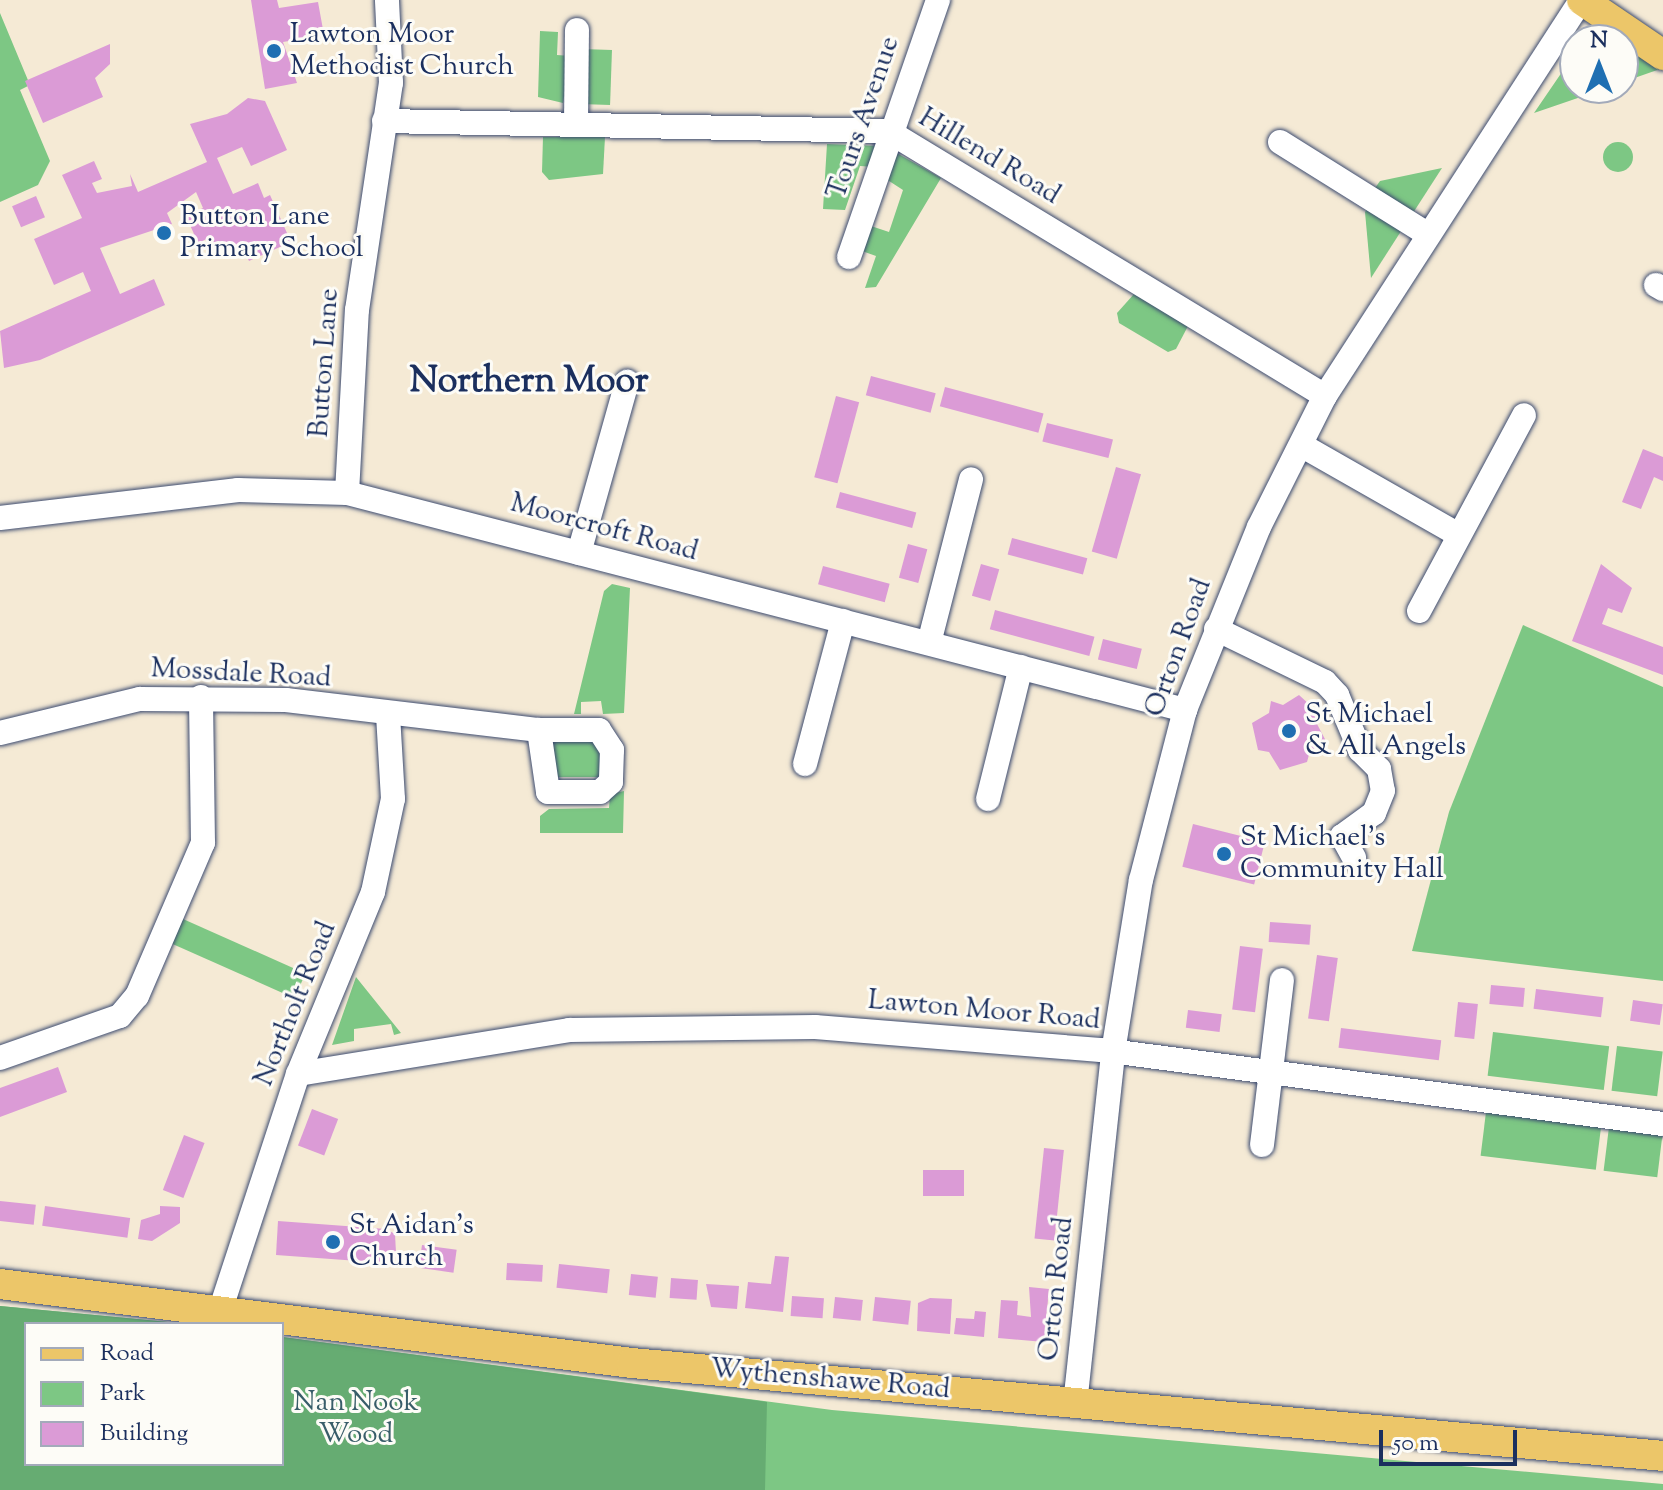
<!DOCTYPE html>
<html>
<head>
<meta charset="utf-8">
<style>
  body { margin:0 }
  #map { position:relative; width:1663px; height:1490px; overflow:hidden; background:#f5ead5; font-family:"Sorts Mill Goudy",serif }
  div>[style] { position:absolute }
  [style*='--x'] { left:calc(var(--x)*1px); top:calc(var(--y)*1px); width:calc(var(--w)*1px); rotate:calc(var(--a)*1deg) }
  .green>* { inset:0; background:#7dc784; transform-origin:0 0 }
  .round { border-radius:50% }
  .forest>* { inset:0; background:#66ac72 }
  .building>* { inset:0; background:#db9bd6; transform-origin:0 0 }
  .roads { filter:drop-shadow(0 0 2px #3c4b70) drop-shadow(0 0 2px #3c4b70) }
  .minor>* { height:24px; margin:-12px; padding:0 12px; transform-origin:12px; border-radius:12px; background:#fff }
  .major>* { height:30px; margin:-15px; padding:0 15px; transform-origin:15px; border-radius:15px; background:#ecc669 }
  .dots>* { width:22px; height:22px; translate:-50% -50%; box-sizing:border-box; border:4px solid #fdfcf7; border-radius:50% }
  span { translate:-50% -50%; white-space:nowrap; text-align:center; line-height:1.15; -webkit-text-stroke:6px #fdfcf7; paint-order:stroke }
  .poi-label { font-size:28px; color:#1b2f5e }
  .left { translate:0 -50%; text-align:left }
  .street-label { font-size:28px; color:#1b2f5e }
  .park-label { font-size:28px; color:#385d69 }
  .district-label { font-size:36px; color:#1b2f5e; font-weight:700 }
  .legend { position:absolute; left:24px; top:1322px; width:260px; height:144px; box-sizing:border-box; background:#fdfcf7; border:2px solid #a3aaba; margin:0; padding:10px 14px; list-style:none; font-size:24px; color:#1b2f5e }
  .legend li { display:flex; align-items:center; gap:16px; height:40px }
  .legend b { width:40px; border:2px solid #a3aaba }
  .north { position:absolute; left:1559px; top:24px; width:80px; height:80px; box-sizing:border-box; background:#fdfcf7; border:2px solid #a3aaba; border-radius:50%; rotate:0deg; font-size:22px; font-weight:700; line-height:32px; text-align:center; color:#1b2f5e }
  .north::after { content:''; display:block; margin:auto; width:28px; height:36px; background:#1f6fb2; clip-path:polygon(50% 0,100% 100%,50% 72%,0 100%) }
  .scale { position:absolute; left:1379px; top:1430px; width:138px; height:36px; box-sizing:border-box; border:4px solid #1b2f5e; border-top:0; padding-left:10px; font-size:24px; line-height:28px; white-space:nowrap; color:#1b2f5e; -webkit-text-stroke:6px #fdfcf7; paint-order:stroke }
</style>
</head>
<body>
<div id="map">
  <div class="green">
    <i style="clip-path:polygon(0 13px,30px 85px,20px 90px,50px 161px,38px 185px,0 202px)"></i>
    <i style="clip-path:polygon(540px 31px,558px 32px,557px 55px,571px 56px,563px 103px,538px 97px)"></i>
    <i style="clip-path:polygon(1623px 40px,1663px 68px,1623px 82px)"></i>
    <i style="left:582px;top:49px;width:30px;height:55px;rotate:2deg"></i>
    <i style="clip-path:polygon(1575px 53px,1575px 88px,1607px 88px,1534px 113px)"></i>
    <i style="clip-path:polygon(543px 137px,605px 137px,603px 174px,549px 180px,542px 172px)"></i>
    <i class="round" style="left:1603px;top:142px;width:30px;height:30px"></i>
    <i style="clip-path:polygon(827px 144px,880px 146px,874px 167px,860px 166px,845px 210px,823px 209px)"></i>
    <i style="clip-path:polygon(895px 152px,941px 178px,876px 287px,865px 288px,876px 256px,862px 251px,871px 226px,889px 232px,903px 190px,886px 179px)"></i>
    <i style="clip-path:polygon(1442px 168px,1413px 213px,1375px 188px,1380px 181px)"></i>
    <i style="clip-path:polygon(1372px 203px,1405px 225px,1371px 278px,1365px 212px)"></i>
    <i style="clip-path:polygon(1134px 294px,1188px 326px,1176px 349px,1168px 352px,1119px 323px,1117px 313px)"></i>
    <i style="clip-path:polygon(612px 584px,630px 588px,624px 713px,603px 714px,601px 701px,581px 702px,581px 714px,574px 714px,604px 591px)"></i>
    <i style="clip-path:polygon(1523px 625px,1663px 687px,1663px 981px,1412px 951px,1449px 812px)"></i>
    <i style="clip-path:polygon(557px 736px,601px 737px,600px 777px,556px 777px,549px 746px)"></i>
    <i style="clip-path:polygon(624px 791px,623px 833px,540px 833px,540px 816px,549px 809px,609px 808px,610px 794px)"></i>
    <i style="left:183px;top:919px;width:134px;height:27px;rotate:24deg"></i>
    <i style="clip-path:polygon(356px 977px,401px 1033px,394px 1035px,391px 1024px,354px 1029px,354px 1041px,332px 1045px)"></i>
    <i style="left:1493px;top:1032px;width:117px;height:44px;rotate:7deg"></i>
    <i style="left:1617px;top:1046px;width:46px;height:45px;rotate:7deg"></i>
    <i style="left:1486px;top:1112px;width:116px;height:44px;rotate:7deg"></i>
    <i style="left:1609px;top:1127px;width:54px;height:44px;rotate:7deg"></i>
    <i style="clip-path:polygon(0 1306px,189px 1324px,26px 1324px,26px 1464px,282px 1464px,282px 1337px,832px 1410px,1663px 1484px,1663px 1490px,0 1490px)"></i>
  </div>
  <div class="forest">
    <i style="clip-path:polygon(0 1306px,189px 1324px,26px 1324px,26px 1464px,282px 1464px,282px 1337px,767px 1402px,765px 1490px,0 1490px)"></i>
  </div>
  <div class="building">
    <i style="clip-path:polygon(251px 0,277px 0,279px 8px,318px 2px,324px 35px,283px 42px,297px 83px,265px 89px)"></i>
    <i style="clip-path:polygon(110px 44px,110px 64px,95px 78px,103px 97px,43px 123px,25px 81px)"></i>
    <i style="clip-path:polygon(248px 98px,265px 101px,287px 150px,251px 166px,242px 147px,217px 158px,233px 194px,258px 183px,264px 198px,270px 195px,291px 242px,249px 261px,242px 246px,220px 256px,211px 237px,198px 243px,186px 216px,203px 208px,196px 192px,167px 213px,172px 224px,100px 248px,120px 294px,154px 279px,165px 305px,40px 360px,4px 368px,0 331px,91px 291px,83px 272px,54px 285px,34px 239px,82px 218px,62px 175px,94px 161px,102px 179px,92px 183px,97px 193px,132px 186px,130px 174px,138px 192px,207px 162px,190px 124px,227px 114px)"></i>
    <i style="left:36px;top:196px;width:23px;height:26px;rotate:67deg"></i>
    <i style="left:871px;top:376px;width:67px;height:20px;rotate:15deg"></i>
    <i style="left:945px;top:387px;width:102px;height:20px;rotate:15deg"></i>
    <i style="left:836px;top:396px;width:24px;height:84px;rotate:15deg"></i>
    <i style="left:1047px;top:423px;width:68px;height:19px;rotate:14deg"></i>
    <i style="clip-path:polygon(1643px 449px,1663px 457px,1663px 481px,1654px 477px,1641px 509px,1622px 502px)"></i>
    <i style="left:1116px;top:467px;width:26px;height:88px;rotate:16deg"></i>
    <i style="left:840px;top:492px;width:79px;height:16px;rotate:15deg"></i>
    <i style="left:1012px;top:538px;width:78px;height:17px;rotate:15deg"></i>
    <i style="left:908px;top:544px;width:20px;height:35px;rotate:15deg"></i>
    <i style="left:981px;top:564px;width:19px;height:33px;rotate:16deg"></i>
    <i style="clip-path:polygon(1601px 564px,1632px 588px,1622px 613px,1608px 608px,1602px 624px,1663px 647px,1663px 675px,1572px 641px)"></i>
    <i style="left:823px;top:566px;width:69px;height:19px;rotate:15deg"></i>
    <i style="left:995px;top:610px;width:103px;height:20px;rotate:15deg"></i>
    <i style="left:1103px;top:639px;width:40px;height:21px;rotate:14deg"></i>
    <i style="clip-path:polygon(1299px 695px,1321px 715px,1317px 724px,1327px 743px,1310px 751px,1307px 762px,1280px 770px,1269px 752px,1258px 750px,1252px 723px,1269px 713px,1271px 701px,1283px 705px)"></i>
    <i style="left:1193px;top:824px;width:74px;height:44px;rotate:14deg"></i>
    <i style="left:1270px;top:922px;width:41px;height:20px;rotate:4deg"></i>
    <i style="left:1240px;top:946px;width:23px;height:64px;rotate:7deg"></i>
    <i style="left:1317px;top:955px;width:21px;height:64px;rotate:8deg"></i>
    <i style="left:1491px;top:985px;width:34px;height:19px;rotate:5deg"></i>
    <i style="left:1536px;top:989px;width:68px;height:20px;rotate:7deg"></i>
    <i style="left:1633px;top:1000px;width:30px;height:21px;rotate:8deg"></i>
    <i style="left:1458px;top:1002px;width:20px;height:35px;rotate:6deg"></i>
    <i style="left:1188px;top:1010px;width:34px;height:18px;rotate:7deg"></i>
    <i style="left:1341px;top:1028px;width:101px;height:20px;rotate:7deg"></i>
    <i style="clip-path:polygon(58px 1067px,67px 1092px,0 1117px,0 1088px)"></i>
    <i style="left:312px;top:1109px;width:28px;height:39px;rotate:21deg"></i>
    <i style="left:184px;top:1135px;width:22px;height:59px;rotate:21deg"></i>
    <i style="left:1044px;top:1148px;width:20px;height:91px;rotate:6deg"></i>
    <i style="left:923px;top:1170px;width:41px;height:26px"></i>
    <i style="left:0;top:1201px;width:36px;height:20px;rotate:6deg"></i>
    <i style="left:45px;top:1206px;width:86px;height:20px;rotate:8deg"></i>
    <i style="clip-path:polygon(160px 1206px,180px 1207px,180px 1223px,152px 1241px,138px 1239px,141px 1220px,160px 1214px)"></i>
    <i style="clip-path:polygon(278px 1221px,386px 1229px,395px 1234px,396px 1253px,386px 1263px,276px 1255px)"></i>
    <i style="left:422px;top:1245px;width:35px;height:23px;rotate:8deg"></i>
    <i style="clip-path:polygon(775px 1256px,789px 1257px,783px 1312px,745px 1308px,748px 1282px,771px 1284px)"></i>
    <i style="left:507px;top:1263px;width:36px;height:17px;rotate:3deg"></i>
    <i style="left:559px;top:1264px;width:51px;height:24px;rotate:6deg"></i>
    <i style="left:631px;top:1274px;width:27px;height:21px;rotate:6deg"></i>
    <i style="left:671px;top:1278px;width:27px;height:20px;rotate:4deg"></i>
    <i style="clip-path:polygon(706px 1284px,739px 1286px,737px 1309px,711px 1307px)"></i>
    <i style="clip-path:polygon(1029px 1287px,1049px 1289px,1044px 1342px,998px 1338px,1001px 1300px,1018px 1301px,1017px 1315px,1031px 1317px)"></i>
    <i style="left:792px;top:1296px;width:32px;height:20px;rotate:4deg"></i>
    <i style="left:835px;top:1297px;width:28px;height:21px;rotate:6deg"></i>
    <i style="left:875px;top:1297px;width:36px;height:24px;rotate:6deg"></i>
    <i style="clip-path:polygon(930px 1298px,952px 1299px,950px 1334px,917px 1331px,918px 1303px)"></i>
    <i style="clip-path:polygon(975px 1311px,986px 1312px,984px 1337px,954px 1334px,956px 1318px,974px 1319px)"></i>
  </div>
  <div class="roads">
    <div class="minor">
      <i style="--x:384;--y:121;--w:504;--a:1.14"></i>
      <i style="--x:888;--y:131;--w:511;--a:31.23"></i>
      <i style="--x:576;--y:124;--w:94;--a:-89.4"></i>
      <i style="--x:1280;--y:142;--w:173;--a:32"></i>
      <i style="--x:849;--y:257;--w:272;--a:-70.9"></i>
      <i style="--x:1656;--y:285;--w:8;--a:30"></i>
      <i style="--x:1301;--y:445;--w:180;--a:29.7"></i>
      <i style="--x:347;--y:493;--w:183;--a:-86.9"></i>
      <i style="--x:357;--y:310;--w:230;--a:-81.5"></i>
      <i style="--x:391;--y:83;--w:83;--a:-92.8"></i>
      <i style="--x:0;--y:518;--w:240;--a:-6.7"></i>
      <i style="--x:238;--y:490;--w:109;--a:1.6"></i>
      <i style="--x:347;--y:493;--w:866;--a:14.52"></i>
      <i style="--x:579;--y:553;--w:178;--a:-74.3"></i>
      <i style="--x:1419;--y:611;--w:222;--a:-61.8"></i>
      <i style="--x:1216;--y:629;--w:121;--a:25.9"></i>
      <i style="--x:1325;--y:682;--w:18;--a:47"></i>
      <i style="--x:1337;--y:695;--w:60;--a:67.3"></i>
      <i style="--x:1360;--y:750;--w:27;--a:45"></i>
      <i style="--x:1379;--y:769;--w:22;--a:80"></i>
      <i style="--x:1383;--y:791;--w:24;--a:112"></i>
      <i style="--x:1374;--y:813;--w:39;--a:144"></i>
      <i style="--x:1342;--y:836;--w:25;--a:61"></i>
      <i style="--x:929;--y:643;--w:169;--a:-75.6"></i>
      <i style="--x:0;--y:733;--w:144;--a:-13.7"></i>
      <i style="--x:140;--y:699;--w:146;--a:0.4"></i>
      <i style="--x:286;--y:700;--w:255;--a:6.8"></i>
      <i style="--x:539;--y:730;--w:60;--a:0"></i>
      <i style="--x:599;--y:730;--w:24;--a:57"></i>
      <i style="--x:612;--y:750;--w:32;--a:92"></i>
      <i style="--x:611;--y:782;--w:15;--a:138"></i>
      <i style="--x:600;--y:792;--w:52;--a:180"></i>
      <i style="--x:548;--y:792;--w:63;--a:-98.3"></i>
      <i style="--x:805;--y:764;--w:148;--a:-75.1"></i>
      <i style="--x:988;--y:799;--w:136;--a:-76"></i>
      <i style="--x:0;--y:1058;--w:127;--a:-19.3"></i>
      <i style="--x:120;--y:1016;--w:26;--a:-50"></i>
      <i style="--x:137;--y:996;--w:167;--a:-66.7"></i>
      <i style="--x:203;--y:843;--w:146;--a:-90.8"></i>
      <i style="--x:298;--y:1074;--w:275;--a:-9.2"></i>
      <i style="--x:569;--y:1030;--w:246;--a:-0.7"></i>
      <i style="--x:815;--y:1027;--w:289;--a:4.6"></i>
      <i style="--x:1103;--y:1050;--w:565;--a:7.53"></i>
      <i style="--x:1262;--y:1145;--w:166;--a:-83.1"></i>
      <i style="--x:221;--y:1308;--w:246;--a:-71.8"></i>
      <i style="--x:298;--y:1074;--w:197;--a:-67.6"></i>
      <i style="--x:373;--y:892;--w:95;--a:-77.9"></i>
      <i style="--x:393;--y:799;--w:84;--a:-93.4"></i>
      <i style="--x:1075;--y:1404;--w:354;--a:-83.8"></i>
      <i style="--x:1113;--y:1052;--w:174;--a:-80.8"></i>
      <i style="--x:1141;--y:880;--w:176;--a:-75.5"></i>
      <i style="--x:1185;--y:710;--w:197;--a:-68"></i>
      <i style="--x:1259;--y:527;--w:147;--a:-63.3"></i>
      <i style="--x:1325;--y:396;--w:472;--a:-57.1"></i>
    </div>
    <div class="major">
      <i style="--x:1582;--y:0;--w:98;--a:34.2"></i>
      <i style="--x:0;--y:1284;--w:637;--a:7.13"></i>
      <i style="--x:632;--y:1363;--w:1035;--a:5.15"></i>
    </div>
  </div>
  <div class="dots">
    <i style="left:274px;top:51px;background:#1f6fb2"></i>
    <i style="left:164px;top:233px;background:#1f6fb2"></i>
    <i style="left:1289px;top:731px;background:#1f6fb2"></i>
    <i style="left:1224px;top:854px;background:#1f6fb2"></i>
    <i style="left:333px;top:1242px;background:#1f6fb2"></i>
  </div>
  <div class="poi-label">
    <span class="left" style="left:290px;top:51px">Lawton Moor<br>Methodist Church</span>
    <span class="left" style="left:180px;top:233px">Button Lane<br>Primary School</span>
    <span class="left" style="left:1305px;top:731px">St Michael<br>&amp; All Angels</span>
    <span class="left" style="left:1240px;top:854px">St Michael's<br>Community Hall</span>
    <span class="left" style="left:349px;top:1242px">St Aidan's<br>Church</span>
  </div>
  <div class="street-label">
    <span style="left:864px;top:118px;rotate:-71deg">Tours Avenue</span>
    <span style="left:989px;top:157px;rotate:31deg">Hillend Road</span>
    <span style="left:325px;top:363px;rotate:-86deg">Button Lane</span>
    <span style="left:604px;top:528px;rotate:15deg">Moorcroft Road</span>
    <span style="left:1179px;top:648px;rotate:-70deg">Orton Road</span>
    <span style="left:241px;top:674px;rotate:3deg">Mossdale Road</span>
    <span style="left:296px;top:1004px;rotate:-68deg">Northolt Road</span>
    <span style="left:984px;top:1011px;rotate:5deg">Lawton Moor Road</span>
    <span style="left:1057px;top:1289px;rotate:-84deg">Orton Road</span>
    <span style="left:830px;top:1380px;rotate:5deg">Wythenshawe Road</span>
  </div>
  <div class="park-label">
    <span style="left:356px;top:1419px">Nan Nook<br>Wood</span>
  </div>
  <div class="district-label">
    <span style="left:529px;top:383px">Northern Moor</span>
  </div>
  <ul class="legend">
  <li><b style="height:10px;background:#ecc669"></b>Road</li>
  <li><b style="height:22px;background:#7dc784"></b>Park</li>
  <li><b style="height:22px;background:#db9bd6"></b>Building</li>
  </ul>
  <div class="north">N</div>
  <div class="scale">50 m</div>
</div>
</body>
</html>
